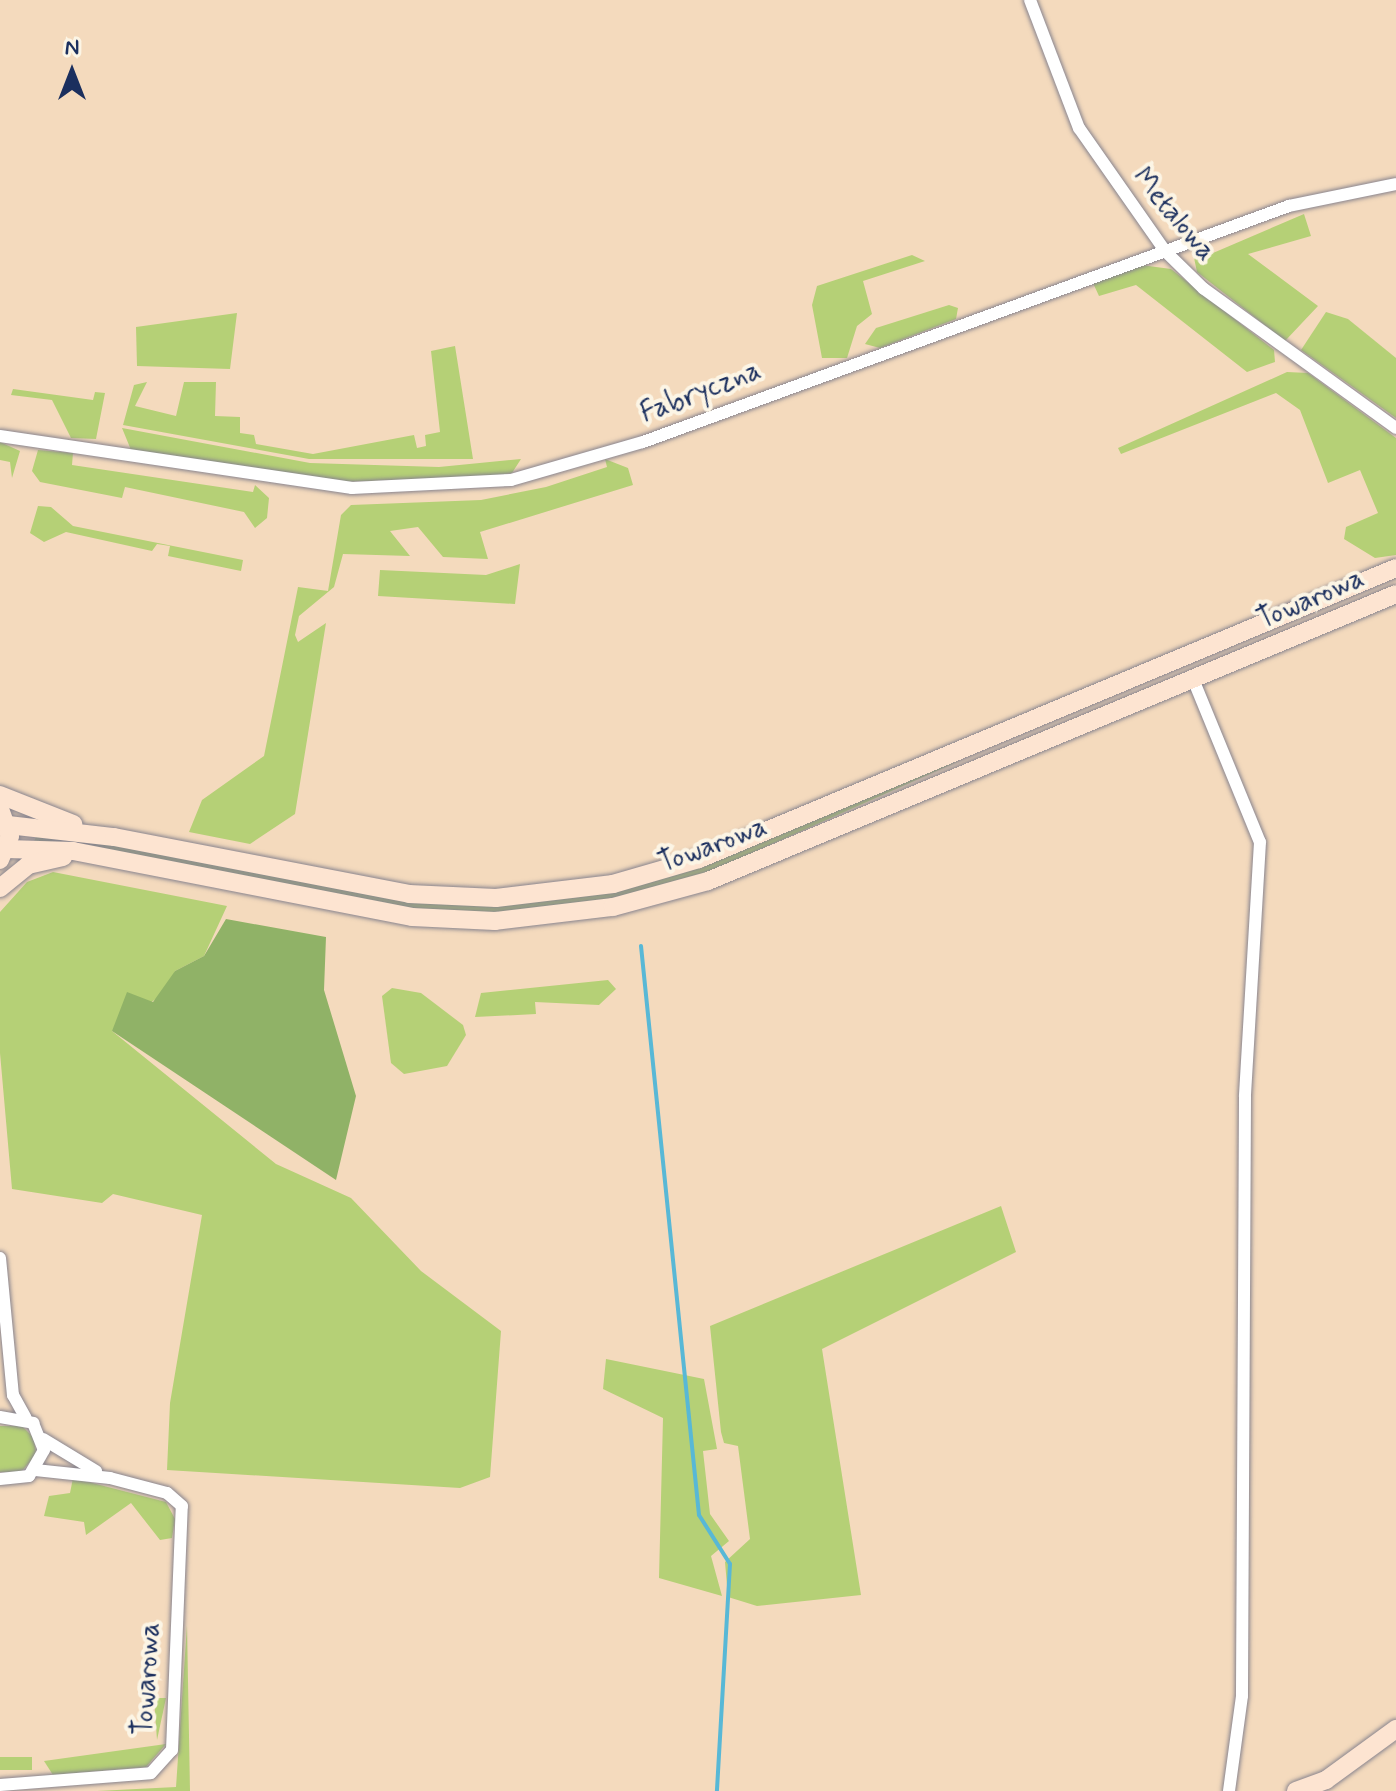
<!DOCTYPE html>
<html>
<head>
<meta charset="utf-8">
<style>
  body { margin:0 }
  #map { position:relative; width:1396px; height:1791px; overflow:hidden; background:#f4dabd; font-family:Mynerve,sans-serif }
  div>[style] { position:absolute }
  [style*='--x'] { left:calc(var(--x)*1px); top:calc(var(--y)*1px); width:calc(var(--w)*1px); rotate:calc(var(--a)*1deg) }
  .green>* { inset:0; background:#b5d076; transform-origin:0 0 }
  .forest>* { inset:0; background:#90b267 }
  .stream>* { height:4px; margin:-2px; padding:0 2px; transform-origin:2px; border-radius:2px; background:#58b8d6 }
  .roads { filter:drop-shadow(0 0 2px #88848e) drop-shadow(0 0 2px #88848e) }
  .street>* { height:12px; margin:-6px; padding:0 6px; transform-origin:6px; border-radius:6px; background:#fff }
  .secondary>* { height:18px; margin:-9px; padding:0 9px; transform-origin:9px; border-radius:9px; background:#fde4d1 }
  span { translate:-50% -50%; white-space:nowrap; text-align:center; line-height:1.15; -webkit-text-stroke:8px #fcf5e5; paint-order:stroke }
  .street-label { font-size:28px; color:#1b2f5e }
  .north { position:absolute; left:32px; top:32px; width:80px; height:80px; -webkit-text-stroke:6px #fcf5e5; paint-order:stroke; rotate:0deg; font-size:22px; font-weight:700; line-height:32px; text-align:center; color:#1b2f5e }
  .north::after { content:''; display:block; margin:auto; width:28px; height:36px; background:#1b2f5e; clip-path:polygon(50% 0,100% 100%,50% 72%,0 100%) }
</style>
</head>
<body>
<div id="map">
  <div class="green">
    <i style="clip-path:polygon(1304px 214px,1311px 236px,1248px 254px,1318px 306px,1285px 341px,1197px 272px,1193px 253px,1208px 241px,1213px 253px)"></i>
    <i style="clip-path:polygon(912px 255px,925px 261px,863px 281px,872px 314px,857px 326px,847px 358px,822px 358px,812px 305px,817px 286px)"></i>
    <i style="clip-path:polygon(1141px 265px,1171px 269px,1274px 350px,1275px 362px,1247px 372px,1136px 285px,1099px 296px,1093px 283px)"></i>
    <i style="clip-path:polygon(949px 305px,958px 308px,956px 319px,880px 348px,865px 344px,876px 328px)"></i>
    <i style="clip-path:polygon(1326px 312px,1348px 319px,1396px 358px,1396px 418px,1301px 350px)"></i>
    <i style="clip-path:polygon(237px 313px,230px 369px,137px 366px,136px 327px)"></i>
    <i style="clip-path:polygon(455px 346px,473px 459px,309px 459px,123px 425px,134px 385px,147px 382px,135px 406px,176px 416px,184px 382px,216px 382px,215px 416px,240px 417px,240px 433px,254px 435px,256px 444px,313px 454px,414px 435px,417px 448px,426px 446px,425px 435px,440px 432px,431px 351px)"></i>
    <i style="clip-path:polygon(1287px 372px,1308px 373px,1396px 438px,1396px 555px,1375px 558px,1344px 539px,1346px 527px,1378px 513px,1360px 470px,1328px 483px,1300px 410px,1276px 393px,1121px 454px,1118px 448px)"></i>
    <i style="clip-path:polygon(13px 389px,93px 400px,95px 392px,105px 393px,96px 439px,71px 438px,52px 400px,11px 395px)"></i>
    <i style="clip-path:polygon(122px 428px,310px 463px,439px 467px,521px 459px,512px 473px,484px 477px,339px 482px,131px 450px)"></i>
    <i style="clip-path:polygon(0 442px,20px 451px,12px 478px,10px 462px,0 460px)"></i>
    <i style="clip-path:polygon(38px 450px,73px 453px,72px 465px,253px 492px,255px 485px,269px 498px,267px 518px,255px 528px,244px 512px,125px 487px,122px 498px,40px 482px,32px 471px)"></i>
    <i style="clip-path:polygon(605px 459px,628px 468px,633px 485px,480px 532px,488px 559px,443px 557px,418px 527px,390px 531px,410px 556px,343px 554px,334px 587px,299px 616px,295px 635px,298px 642px,326px 623px,295px 814px,250px 844px,189px 832px,202px 800px,264px 756px,298px 587px,328px 591px,341px 515px,351px 505px,481px 500px,546px 487px,607px 467px)"></i>
    <i style="clip-path:polygon(38px 506px,51px 507px,73px 526px,243px 560px,241px 571px,168px 556px,170px 546px,157px 544px,152px 551px,66px 532px,44px 542px,30px 533px)"></i>
    <i style="clip-path:polygon(520px 564px,515px 604px,378px 596px,380px 570px,486px 575px)"></i>
    <i style="clip-path:polygon(959px 761px,698px 877px,576px 907px,504px 913px,397px 909px,34px 842px,38px 831px,397px 900px,575px 898px)"></i>
    <i style="clip-path:polygon(53px 872px,227px 906px,204px 956px,175px 971px,168px 990px,112px 1031px,276px 1164px,351px 1198px,421px 1271px,501px 1331px,490px 1477px,460px 1488px,167px 1470px,170px 1403px,202px 1215px,113px 1194px,102px 1203px,12px 1189px,0 1053px,0 912px,27px 882px)"></i>
    <i style="clip-path:polygon(608px 980px,616px 989px,599px 1005px,535px 1002px,536px 1014px,475px 1017px,481px 993px)"></i>
    <i style="clip-path:polygon(392px 988px,421px 993px,463px 1025px,466px 1035px,447px 1066px,404px 1074px,391px 1063px,382px 996px)"></i>
    <i style="clip-path:polygon(1001px 1206px,1016px 1252px,822px 1349px,861px 1595px,757px 1606px,728px 1597px,725px 1562px,750px 1539px,738px 1446px,724px 1443px,721px 1432px,710px 1326px)"></i>
    <i style="clip-path:polygon(606px 1359px,704px 1379px,717px 1449px,703px 1451px,710px 1514px,729px 1541px,711px 1556px,722px 1596px,659px 1578px,663px 1418px,603px 1389px)"></i>
    <i style="clip-path:polygon(0 1426px,22px 1426px,34px 1438px,36px 1455px,20px 1473px,0 1472px)"></i>
    <i style="clip-path:polygon(73px 1478px,166px 1502px,175px 1519px,172px 1538px,160px 1540px,131px 1503px,86px 1535px,84px 1522px,44px 1516px,49px 1496px,70px 1493px)"></i>
    <i style="clip-path:polygon(187px 1625px,190px 1791px,97px 1791px,176px 1787px)"></i>
    <i style="clip-path:polygon(154px 1698px,166px 1698px,157px 1740px)"></i>
    <i style="clip-path:polygon(166px 1744px,146px 1767px,53px 1775px,44px 1761px)"></i>
    <i style="left:32px;top:1757px;width:13px;height:32px;rotate:90deg"></i>
  </div>
  <div class="forest">
    <i style="clip-path:polygon(226px 919px,326px 937px,324px 990px,356px 1096px,336px 1180px,112px 1031px,127px 992px,153px 1002px,175px 971px,204px 956px)"></i>
  </div>
  <div class="stream">
    <i style="--x:641;--y:946;--w:572;--a:84.18"></i>
    <i style="--x:699;--y:1515;--w:58;--a:57.7"></i>
    <i style="--x:730;--y:1564;--w:227;--a:93.3"></i>
  </div>
  <div class="roads">
    <div class="street">
      <i style="--x:1030;--y:0;--w:137;--a:69.1"></i>
      <i style="--x:1079;--y:128;--w:150;--a:55"></i>
      <i style="--x:1165;--y:251;--w:54;--a:44.3"></i>
      <i style="--x:1204;--y:289;--w:237;--a:35.9"></i>
      <i style="--x:0;--y:436;--w:356;--a:8.4"></i>
      <i style="--x:352;--y:488;--w:159;--a:-2.9"></i>
      <i style="--x:511;--y:480;--w:137;--a:-16.1"></i>
      <i style="--x:643;--y:442;--w:688;--a:-20.07"></i>
      <i style="--x:1289;--y:206;--w:109;--a:-11.6"></i>
      <i style="--x:1193;--y:679;--w:176;--a:67.7"></i>
      <i style="--x:1260;--y:842;--w:255;--a:93.4"></i>
      <i style="--x:1245;--y:1097;--w:599;--a:90.29"></i>
      <i style="--x:1242;--y:1696;--w:96;--a:97.8"></i>
      <i style="--x:0;--y:1258;--w:138;--a:84.6"></i>
      <i style="--x:13;--y:1395;--w:26;--a:61"></i>
      <i style="--x:0;--y:1417;--w:34;--a:10"></i>
      <i style="--x:33;--y:1423;--w:29;--a:68"></i>
      <i style="--x:44;--y:1450;--w:30;--a:120"></i>
      <i style="--x:29;--y:1476;--w:29;--a:174"></i>
      <i style="--x:43;--y:1439;--w:62;--a:31.1"></i>
      <i style="--x:0;--y:1785;--w:151;--a:-4.5"></i>
      <i style="--x:151;--y:1773;--w:31;--a:-48"></i>
      <i style="--x:172;--y:1750;--w:244;--a:-87.7"></i>
      <i style="--x:182;--y:1506;--w:20;--a:-139"></i>
      <i style="--x:167;--y:1493;--w:59;--a:-165.3"></i>
      <i style="--x:110;--y:1478;--w:75;--a:-173.9"></i>
    </div>
    <div class="secondary">
      <i style="--x:0;--y:795;--w:79;--a:21.7"></i>
      <i style="--x:0;--y:809;--w:29;--a:70"></i>
      <i style="--x:10;--y:836;--w:26;--a:113"></i>
      <i style="--x:8;--y:825;--w:107;--a:6.5"></i>
      <i style="--x:114;--y:837;--w:300;--a:10.9"></i>
      <i style="--x:409;--y:894;--w:87;--a:2.6"></i>
      <i style="--x:496;--y:898;--w:118;--a:-6.8"></i>
      <i style="--x:613;--y:884;--w:90;--a:-16.2"></i>
      <i style="--x:699;--y:859;--w:755;--a:-22.66"></i>
      <i style="--x:7;--y:849;--w:66;--a:1.7"></i>
      <i style="--x:73;--y:851;--w:345;--a:11"></i>
      <i style="--x:412;--y:917;--w:83;--a:2.8"></i>
      <i style="--x:495;--y:921;--w:119;--a:-6.8"></i>
      <i style="--x:613;--y:907;--w:98;--a:-15.3"></i>
      <i style="--x:708;--y:881;--w:745;--a:-22.64"></i>
      <i style="--x:0;--y:888;--w:36;--a:-39"></i>
      <i style="--x:28;--y:865;--w:36;--a:-13"></i>
      <i style="--x:1296;--y:1791;--w:32;--a:-20"></i>
      <i style="--x:1326;--y:1780;--w:87;--a:-36.1"></i>
    </div>
  </div>
  <div class="street-label">
    <span style="left:1173px;top:215px;rotate:50deg">Metalowa</span>
    <span style="left:701px;top:393px;rotate:-21deg">Fabryczna</span>
    <span style="left:1311px;top:600px;rotate:-23deg">Towarowa</span>
    <span style="left:713px;top:846px;rotate:-20deg">Towarowa</span>
    <span style="left:148px;top:1679px;rotate:-86deg">Towarowa</span>
  </div>
  <div class="north">N</div>
</div>
</body>
</html>
